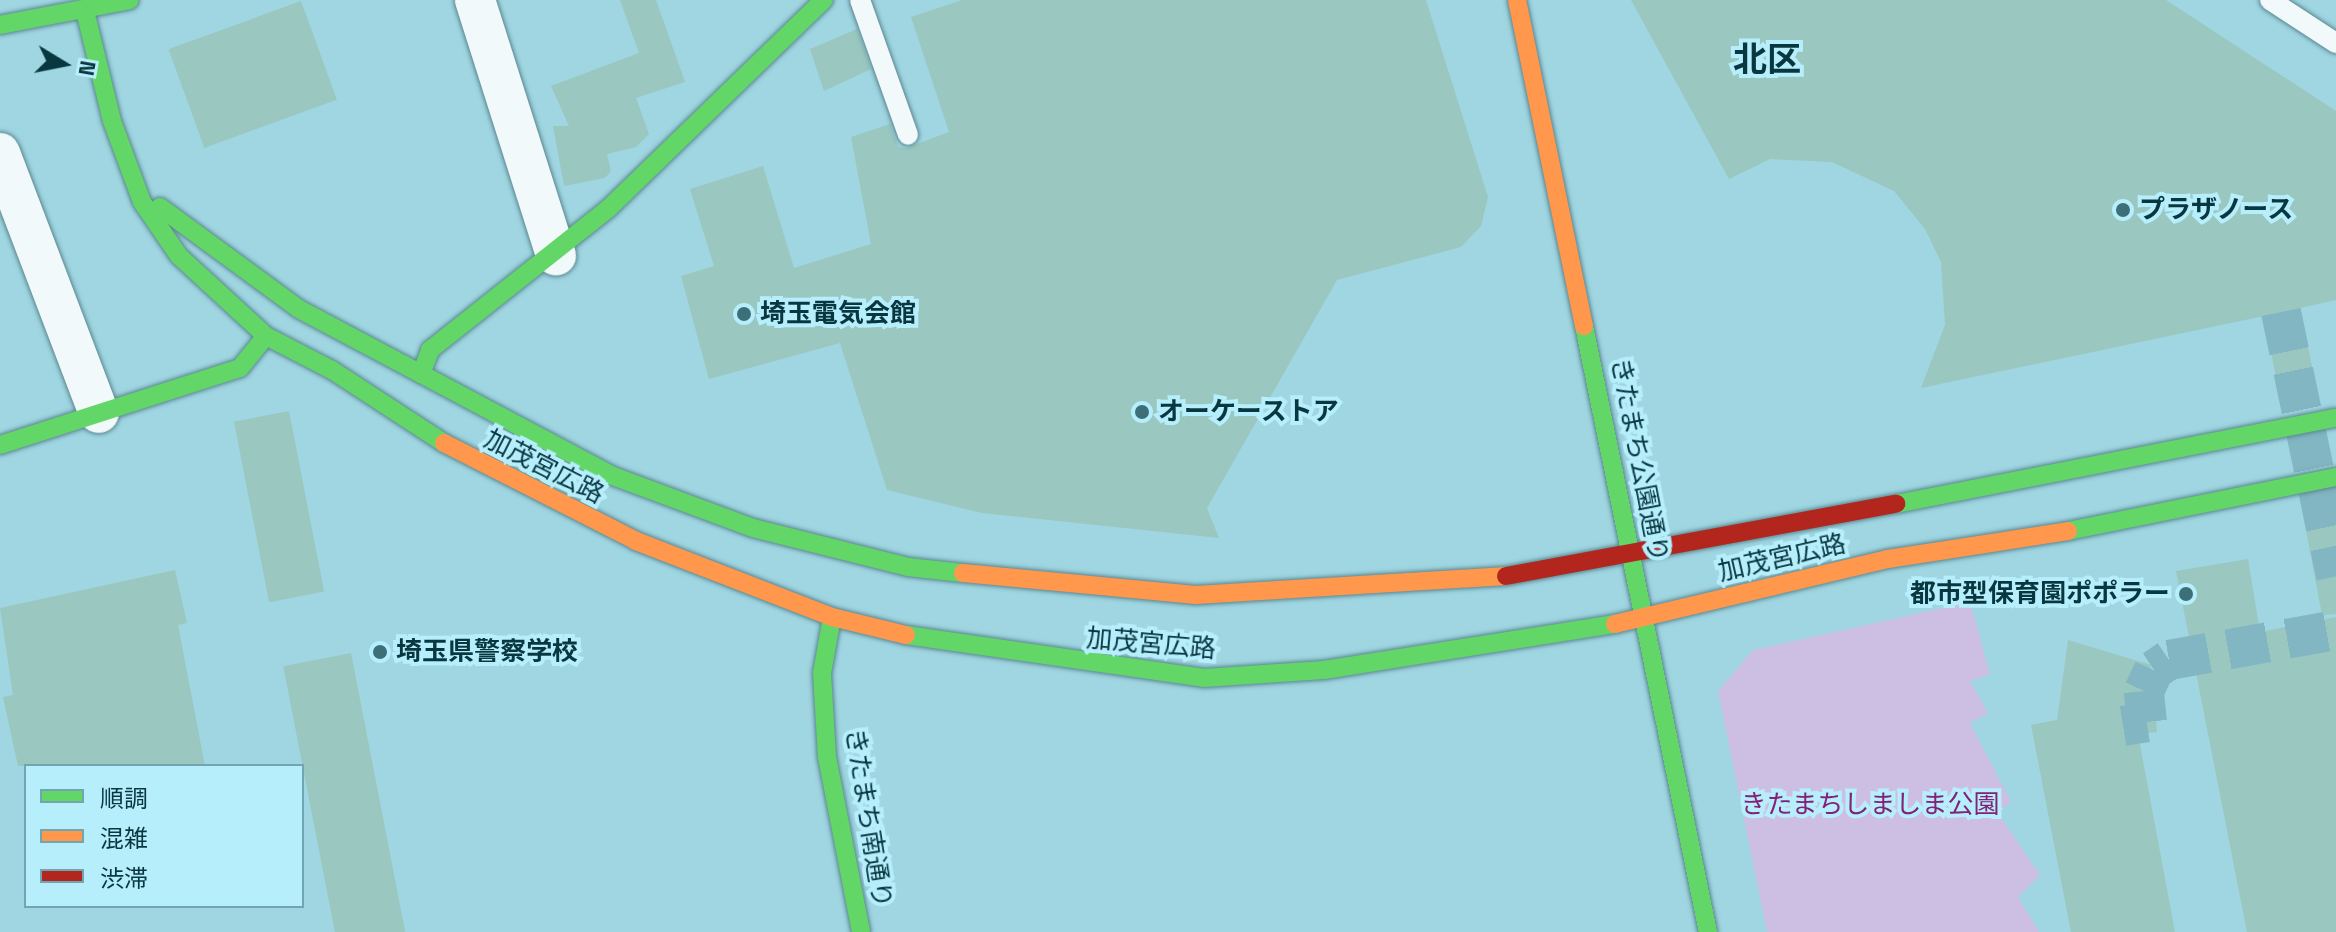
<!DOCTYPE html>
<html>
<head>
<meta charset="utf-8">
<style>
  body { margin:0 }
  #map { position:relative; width:2336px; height:932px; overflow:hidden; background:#9fd6e2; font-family:"Space Grotesk","Noto Sans JP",sans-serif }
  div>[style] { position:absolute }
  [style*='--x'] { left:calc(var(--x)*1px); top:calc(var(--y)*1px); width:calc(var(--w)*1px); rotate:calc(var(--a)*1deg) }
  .green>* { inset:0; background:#ccbfe3 }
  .building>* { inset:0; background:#9ac7bf; transform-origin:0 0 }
  .street-tunnel>* { height:40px; margin-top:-20px; transform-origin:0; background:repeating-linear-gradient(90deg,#81b6c2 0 40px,transparent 0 60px) }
  .roads { filter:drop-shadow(0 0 2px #5b8790) drop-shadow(0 0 2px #5b8790) }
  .lane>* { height:20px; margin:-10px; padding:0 10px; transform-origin:10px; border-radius:10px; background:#f1f9fb }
  .street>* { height:40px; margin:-20px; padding:0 20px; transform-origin:20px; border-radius:20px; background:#f1f9fb }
  .fast>* { height:18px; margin:-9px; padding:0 9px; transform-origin:9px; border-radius:9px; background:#63d668 }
  .slow>* { height:18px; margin:-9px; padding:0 9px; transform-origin:9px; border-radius:9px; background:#ff974d }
  .jam>* { height:18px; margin:-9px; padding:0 9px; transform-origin:9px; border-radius:9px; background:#b3261e }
  .dots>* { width:22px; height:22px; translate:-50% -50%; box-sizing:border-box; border:4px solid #b6eefc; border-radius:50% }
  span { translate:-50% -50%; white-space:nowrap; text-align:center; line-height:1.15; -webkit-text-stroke:8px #b6eefc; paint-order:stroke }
  .poi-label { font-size:26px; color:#083740; font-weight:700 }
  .left { translate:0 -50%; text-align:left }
  .right { translate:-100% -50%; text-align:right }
  .street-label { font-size:26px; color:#083740 }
  .park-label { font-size:26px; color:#852077 }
  .district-label { font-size:34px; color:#083740; font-weight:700 }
  .legend { position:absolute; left:24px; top:764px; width:280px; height:144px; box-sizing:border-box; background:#b6eefc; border:2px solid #70a5b1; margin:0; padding:10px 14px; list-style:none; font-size:24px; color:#083740 }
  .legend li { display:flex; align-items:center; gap:16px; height:40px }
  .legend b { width:40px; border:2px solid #70a5b1 }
  .north { position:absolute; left:24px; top:24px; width:80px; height:80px; -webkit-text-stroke:6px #b6eefc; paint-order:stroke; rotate:100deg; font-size:22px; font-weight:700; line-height:32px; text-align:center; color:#083740 }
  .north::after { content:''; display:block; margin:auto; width:28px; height:36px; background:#083740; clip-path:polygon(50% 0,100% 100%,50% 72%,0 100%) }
</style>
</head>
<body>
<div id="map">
  <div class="green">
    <i style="clip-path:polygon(1970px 602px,1990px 674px,1970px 681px,1988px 713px,1970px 723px,2011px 802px,1997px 812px,2040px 875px,2018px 897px,2039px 932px,1767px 932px,1718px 691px,1753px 650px)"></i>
  </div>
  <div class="building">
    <i style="clip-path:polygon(620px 0,656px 0,685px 82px,636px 98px,649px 134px,636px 147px,607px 154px,611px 171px,605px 178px,564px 186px,553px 126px,569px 126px,551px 86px,639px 53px)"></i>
    <i style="clip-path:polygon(962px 0,1426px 0,1488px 197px,1481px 226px,1461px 247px,1337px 280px,1207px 508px,1219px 538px,982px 513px,887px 490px,840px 343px,709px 379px,681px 276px,714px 266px,690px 189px,763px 166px,794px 268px,871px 244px,851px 137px,890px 124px,898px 147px,906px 148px,949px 132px,911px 17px)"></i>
    <i style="clip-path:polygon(1631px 0,2166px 0,2336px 111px,2336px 300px,2300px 308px,2318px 396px,2281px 403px,2264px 316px,1921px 388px,1945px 325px,1941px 262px,1925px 229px,1894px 191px,1832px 162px,1770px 159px,1729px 179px)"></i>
    <i style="left:301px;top:1px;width:105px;height:141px;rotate:70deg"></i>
    <i style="clip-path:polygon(857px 29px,871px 69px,824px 91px,810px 49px)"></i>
    <i style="left:289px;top:411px;width:184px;height:56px;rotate:79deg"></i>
    <i style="clip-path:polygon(2336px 502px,2336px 614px,2322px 615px,2302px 509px)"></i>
    <i style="clip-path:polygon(2248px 559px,2260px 632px,2336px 617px,2336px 932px,2247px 932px,2176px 571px)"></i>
    <i style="clip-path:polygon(175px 570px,187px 623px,178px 625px,205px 766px,18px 766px,3px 697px,13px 695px,0 608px)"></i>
    <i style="clip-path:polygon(2068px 640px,2151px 665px,2157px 732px,2138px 734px,2175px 932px,2071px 932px,2031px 725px,2057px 720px)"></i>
    <i style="left:351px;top:653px;width:285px;height:69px;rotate:79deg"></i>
  </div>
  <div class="street-tunnel">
    <i style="--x:2281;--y:312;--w:270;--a:78.2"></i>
    <i style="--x:2123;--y:726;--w:24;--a:-9"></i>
    <i style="--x:2147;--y:722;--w:31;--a:-96"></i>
    <i style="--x:2144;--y:691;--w:23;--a:-65"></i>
    <i style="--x:2154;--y:670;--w:18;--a:-34"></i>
    <i style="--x:2169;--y:660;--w:170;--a:-10.2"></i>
  </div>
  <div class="roads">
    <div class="lane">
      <i style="--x:860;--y:0;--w:143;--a:70.4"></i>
      <i style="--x:2270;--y:0;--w:79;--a:33.1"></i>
    </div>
    <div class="street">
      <i style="--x:475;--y:0;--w:268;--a:72.4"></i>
      <i style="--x:0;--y:153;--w:278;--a:69.2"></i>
    </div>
    <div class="fast">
      <i style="--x:85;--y:11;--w:113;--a:76.2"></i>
      <i style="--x:112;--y:121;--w:86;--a:69.7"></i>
      <i style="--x:142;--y:202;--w:65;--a:55.6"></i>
      <i style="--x:179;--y:256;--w:118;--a:42.6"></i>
      <i style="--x:266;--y:336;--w:74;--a:27.3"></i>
      <i style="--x:332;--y:370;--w:134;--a:33.1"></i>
      <i style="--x:0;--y:25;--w:132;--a:-10.9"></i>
      <i style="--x:160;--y:207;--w:172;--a:36.3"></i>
      <i style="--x:299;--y:309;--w:356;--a:28"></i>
      <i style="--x:613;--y:476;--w:149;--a:20.4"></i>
      <i style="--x:753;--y:528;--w:160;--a:14.1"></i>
      <i style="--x:908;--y:567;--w:55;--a:6.2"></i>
      <i style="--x:1584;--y:326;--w:619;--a:78.44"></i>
      <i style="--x:421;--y:374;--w:26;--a:-69"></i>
      <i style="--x:430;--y:350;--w:228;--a:-38.4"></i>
      <i style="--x:609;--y:208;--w:299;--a:-44.1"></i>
      <i style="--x:0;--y:445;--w:252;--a:-17.8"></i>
      <i style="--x:240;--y:368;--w:41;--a:-50.9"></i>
      <i style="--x:1896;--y:504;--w:448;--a:-11.1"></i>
      <i style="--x:2068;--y:531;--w:273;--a:-11.4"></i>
      <i style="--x:832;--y:617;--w:57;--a:100.1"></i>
      <i style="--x:822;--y:673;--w:84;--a:86.6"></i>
      <i style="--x:827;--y:757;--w:178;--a:79"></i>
      <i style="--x:906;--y:635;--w:301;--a:8.2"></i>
      <i style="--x:1204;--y:678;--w:120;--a:-3.8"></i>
      <i style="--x:1324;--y:670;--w:295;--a:-9"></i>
    </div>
    <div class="slow">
      <i style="--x:1517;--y:0;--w:333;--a:78.4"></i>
      <i style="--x:444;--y:443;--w:216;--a:27"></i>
      <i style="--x:636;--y:541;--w:210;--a:21.2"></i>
      <i style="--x:832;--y:617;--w:76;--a:13.7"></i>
      <i style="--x:963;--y:573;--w:234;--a:5.4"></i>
      <i style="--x:1196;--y:595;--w:311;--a:-3.5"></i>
      <i style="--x:1615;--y:624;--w:281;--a:-13.4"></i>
      <i style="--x:1888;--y:559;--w:182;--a:-8.8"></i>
    </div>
    <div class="jam">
      <i style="--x:1506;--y:576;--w:397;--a:-10.5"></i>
    </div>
  </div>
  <div class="dots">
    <i style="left:2123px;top:210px;background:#3d6f79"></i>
    <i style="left:744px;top:314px;background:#3d6f79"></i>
    <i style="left:1142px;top:412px;background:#3d6f79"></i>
    <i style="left:2186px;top:594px;background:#3d6f79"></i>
    <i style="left:380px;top:652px;background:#3d6f79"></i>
  </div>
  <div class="poi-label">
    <span class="left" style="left:2139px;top:210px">プラザノース</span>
    <span class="left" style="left:760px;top:314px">埼玉電気会館</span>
    <span class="left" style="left:1158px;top:412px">オーケーストア</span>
    <span class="right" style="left:2170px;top:594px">都市型保育園ポポラー</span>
    <span class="left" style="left:396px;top:652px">埼玉県警察学校</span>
  </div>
  <div class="street-label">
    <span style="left:1639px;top:460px;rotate:79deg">きたまち公園通り</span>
    <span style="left:544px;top:467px;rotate:27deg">加茂宮広路</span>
    <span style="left:1782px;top:558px;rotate:-13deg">加茂宮広路</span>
    <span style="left:1151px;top:644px;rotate:5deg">加茂宮広路</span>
    <span style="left:868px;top:818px;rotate:81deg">きたまち南通り</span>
  </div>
  <div class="park-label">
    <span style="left:1870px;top:805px">きたまちしましま公園</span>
  </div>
  <div class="district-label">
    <span style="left:1767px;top:60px">北区</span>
  </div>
  <ul class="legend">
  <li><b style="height:10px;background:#63d668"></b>順調</li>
  <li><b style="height:10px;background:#ff974d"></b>混雑</li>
  <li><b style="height:10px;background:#b3261e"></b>渋滞</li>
  </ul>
  <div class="north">N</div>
</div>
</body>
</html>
